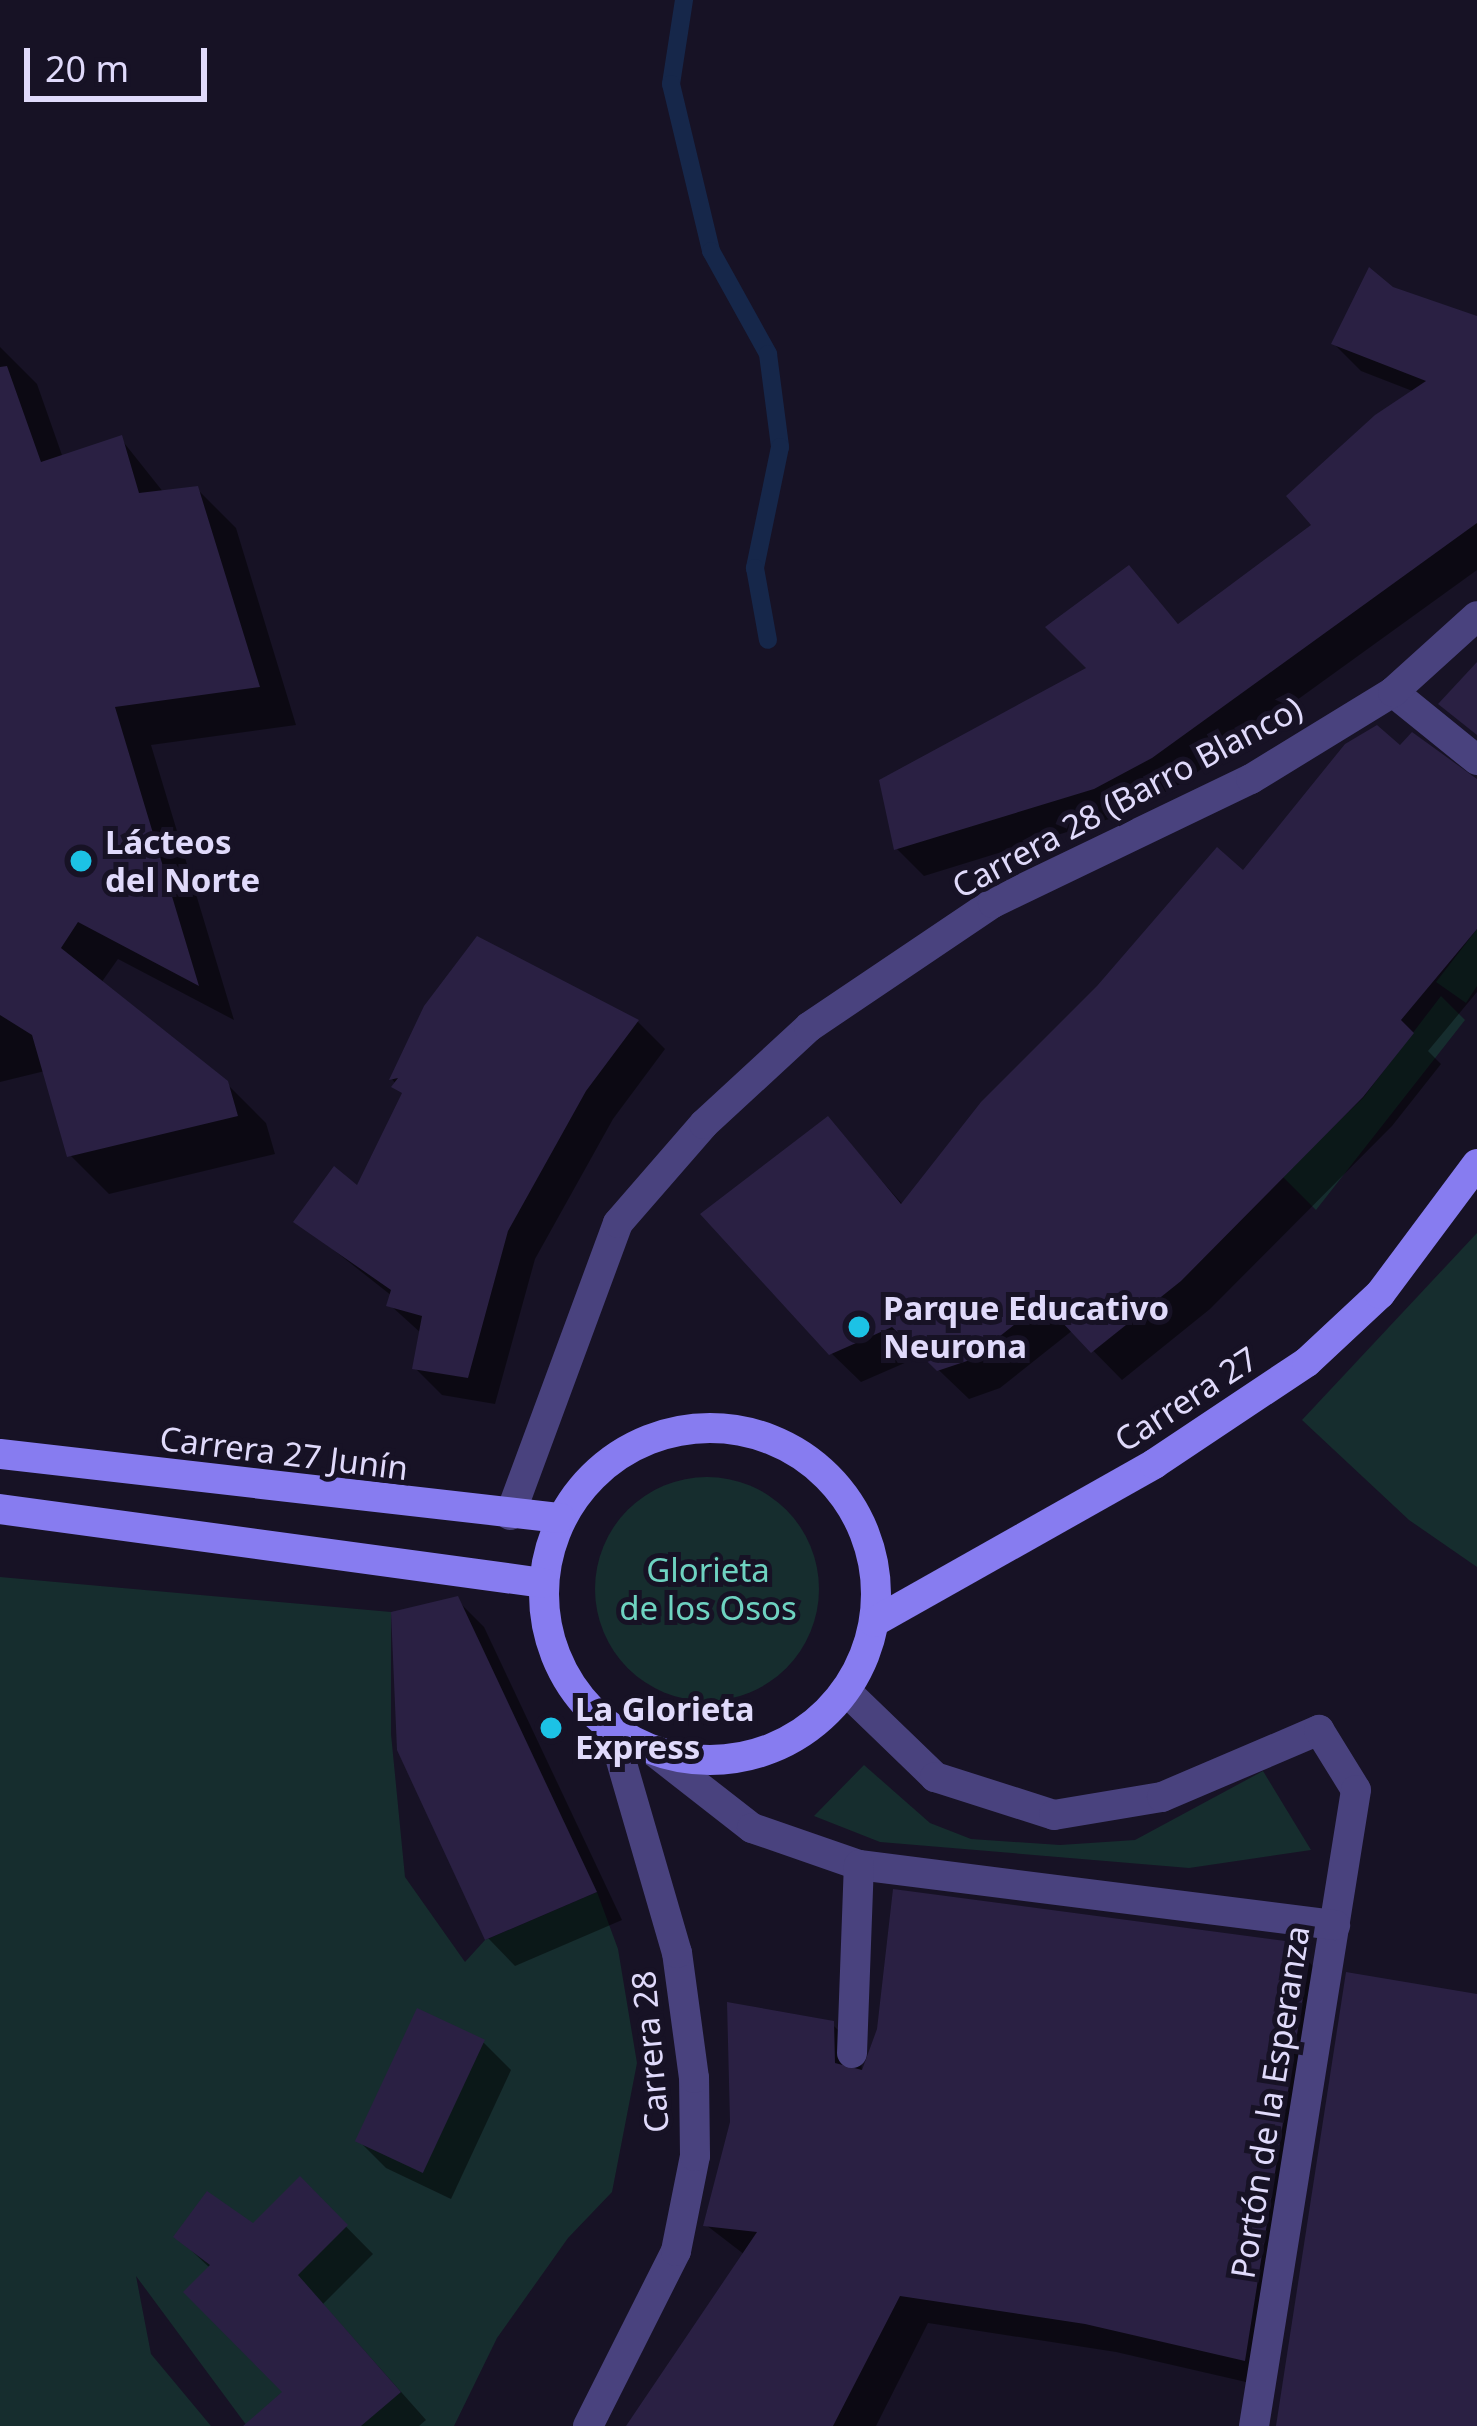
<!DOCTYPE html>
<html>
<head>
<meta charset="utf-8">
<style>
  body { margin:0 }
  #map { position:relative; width:1477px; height:2426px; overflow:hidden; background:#171225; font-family:"Noto Sans",sans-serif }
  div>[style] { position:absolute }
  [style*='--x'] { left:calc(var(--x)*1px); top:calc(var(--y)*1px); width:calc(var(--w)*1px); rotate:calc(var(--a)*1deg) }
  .green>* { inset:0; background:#162d2e }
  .round { border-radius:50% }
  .shadow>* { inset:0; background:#0007 }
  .stream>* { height:18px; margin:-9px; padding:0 9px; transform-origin:9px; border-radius:9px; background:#16274a }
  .building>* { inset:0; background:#2a2043; transform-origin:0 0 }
  .minor>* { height:30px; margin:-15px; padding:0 15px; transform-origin:15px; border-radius:15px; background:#49427e }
  .secondary>* { height:30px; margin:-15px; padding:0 15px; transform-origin:15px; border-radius:15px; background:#877cf0 }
  .secondary>.ring { margin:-15px; padding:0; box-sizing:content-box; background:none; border:30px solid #877cf0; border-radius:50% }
  .dots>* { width:33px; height:33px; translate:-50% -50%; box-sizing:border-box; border:6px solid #171225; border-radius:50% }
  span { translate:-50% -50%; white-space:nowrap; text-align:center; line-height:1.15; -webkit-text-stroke:10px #171225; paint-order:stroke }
  .street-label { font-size:33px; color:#e0dafb }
  .poi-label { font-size:33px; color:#e0dafb; font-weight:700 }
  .left { translate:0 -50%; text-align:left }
  .park-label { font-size:33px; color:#6ed3c1 }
  .scale { position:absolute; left:24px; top:48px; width:183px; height:54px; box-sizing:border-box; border:6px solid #e0dafb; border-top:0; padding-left:15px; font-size:36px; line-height:42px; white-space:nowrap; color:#e0dafb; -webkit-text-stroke:9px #171225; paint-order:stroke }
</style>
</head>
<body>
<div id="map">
  <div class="green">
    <i style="clip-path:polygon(1477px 929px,1477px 986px,1466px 1003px,1436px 982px)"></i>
    <i style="clip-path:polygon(1441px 996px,1465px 1020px,1316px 1210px,1282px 1176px,1363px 1098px)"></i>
    <i style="clip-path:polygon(1477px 1233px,1477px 1567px,1409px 1520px,1302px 1420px)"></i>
    <i class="round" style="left:595px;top:1477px;width:224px;height:224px"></i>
    <i style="clip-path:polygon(0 1577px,391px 1612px,391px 1734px,405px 1877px,465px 1962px,485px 1940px,597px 1892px,618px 1949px,637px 2063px,612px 2192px,568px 2238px,497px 2338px,454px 2426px,247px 2426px,136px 2276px,151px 2354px,211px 2426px,0 2426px)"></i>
    <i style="clip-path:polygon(864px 1765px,930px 1823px,971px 1839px,1060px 1845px,1135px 1840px,1263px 1771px,1311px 1850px,1189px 1868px,880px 1842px,814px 1816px)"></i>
  </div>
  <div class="shadow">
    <i style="clip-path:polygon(1391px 289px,1477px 319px,1477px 570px,1182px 783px,1122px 815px,924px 876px,897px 849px,1091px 669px,1128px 569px,1180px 626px,1316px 526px,1415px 392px,1361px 371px,1334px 344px)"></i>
    <i style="clip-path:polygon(0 347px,37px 384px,63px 458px,121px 439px,164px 493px,197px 489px,236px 528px,296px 725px,151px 745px,234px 1020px,118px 959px,101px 983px,226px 1083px,266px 1123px,275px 1154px,109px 1194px,70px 1155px,45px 1071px,0 1082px)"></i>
    <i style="clip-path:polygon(1400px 749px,1477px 781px,1477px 992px,1428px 1051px,1441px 1064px,1392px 1126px,1210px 1309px,1122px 1380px,1073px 1330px,1000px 1388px,969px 1399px,923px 1355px,861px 1382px,831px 1353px,828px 1120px,904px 1206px,1243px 874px)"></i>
    <i style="clip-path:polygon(478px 940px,638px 1022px,665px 1049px,613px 1119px,535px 1259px,495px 1404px,442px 1395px,415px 1368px,422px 1334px,390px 1305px,392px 1296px,297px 1221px,358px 1189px,404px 1095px,392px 1079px,426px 1008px)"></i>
    <i style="clip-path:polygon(457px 1600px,484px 1627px,622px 1920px,515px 1966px,488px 1938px)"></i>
    <i style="clip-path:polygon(1292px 1945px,1320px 1973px,1272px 2388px,1116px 2352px,928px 2323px,876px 2426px,630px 2426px,745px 2255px,706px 2225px,832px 2024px,861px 2053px,862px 2078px)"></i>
    <i style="clip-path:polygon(419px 2012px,484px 2043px,511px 2070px,451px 2199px,386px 2168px,359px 2141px)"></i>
    <i style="clip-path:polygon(300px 2180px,373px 2254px,323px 2304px,426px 2420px,419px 2426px,268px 2426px,287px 2392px,211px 2269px,177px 2237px,253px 2227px)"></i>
  </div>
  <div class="stream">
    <i style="--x:684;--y:0;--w:85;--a:98.8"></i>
    <i style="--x:671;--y:84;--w:172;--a:76.5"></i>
    <i style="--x:711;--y:251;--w:118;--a:61"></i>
    <i style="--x:768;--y:354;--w:94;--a:82.6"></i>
    <i style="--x:780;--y:447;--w:124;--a:101.7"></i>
    <i style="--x:755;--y:568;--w:73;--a:79.8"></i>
  </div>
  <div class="building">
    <i style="clip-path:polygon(1369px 267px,1393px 287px,1477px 316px,1477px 523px,1152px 758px,1094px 789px,894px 850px,879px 780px,1086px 668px,1045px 627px,1129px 565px,1178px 624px,1311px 525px,1286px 496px,1375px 415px,1426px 381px,1331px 344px)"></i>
    <i style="clip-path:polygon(7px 366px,41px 462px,122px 435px,139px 493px,198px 486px,260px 687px,115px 707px,199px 986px,78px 922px,61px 948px,228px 1081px,238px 1116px,67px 1157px,32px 1035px,0 1015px,0 367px)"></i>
    <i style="clip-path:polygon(1477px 662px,1477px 735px,1438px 704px)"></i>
    <i style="clip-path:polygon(1377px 725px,1400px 745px,1412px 732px,1477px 779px,1477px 929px,1401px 1020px,1414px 1033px,1363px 1097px,1181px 1281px,1091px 1353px,1043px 1302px,970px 1360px,937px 1371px,892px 1327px,829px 1355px,700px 1214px,828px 1116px,901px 1204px,981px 1102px,1097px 986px,1217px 847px,1243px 870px,1345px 744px)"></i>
    <i style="clip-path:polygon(477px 936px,639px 1020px,586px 1091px,508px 1231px,468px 1378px,412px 1369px,422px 1316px,386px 1306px,391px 1290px,293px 1222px,334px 1166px,357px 1185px,402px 1093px,391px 1087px,398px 1078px,389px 1080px,424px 1006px)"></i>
    <i style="clip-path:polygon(458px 1596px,597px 1892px,485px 1940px,397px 1750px,391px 1612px)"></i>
    <i style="clip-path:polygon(893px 1889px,1293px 1942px,1291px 1963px,1308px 1966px,1245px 2361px,1085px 2324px,900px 2296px,833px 2426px,626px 2426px,757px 2232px,703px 2226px,730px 2122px,727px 2002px,834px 2021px,835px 2063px,862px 2070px,877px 2029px)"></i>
    <i style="clip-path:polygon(1346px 1972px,1477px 1994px,1477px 2426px,1276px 2426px)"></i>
    <i style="left:417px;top:2008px;width:75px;height:147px;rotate:25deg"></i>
    <i style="clip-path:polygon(300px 2176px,348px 2225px,298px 2275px,401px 2392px,361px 2426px,243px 2426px,282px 2392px,183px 2292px,210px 2265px,173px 2237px,207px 2191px,253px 2223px)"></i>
  </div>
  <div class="minor">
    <i style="--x:1393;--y:692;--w:108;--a:39"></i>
    <i style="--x:510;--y:1515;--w:311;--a:-69.7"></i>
    <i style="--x:618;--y:1223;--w:131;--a:-49"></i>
    <i style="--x:704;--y:1124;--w:143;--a:-42.7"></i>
    <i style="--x:809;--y:1027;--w:222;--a:-34"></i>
    <i style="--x:993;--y:903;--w:286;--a:-25.7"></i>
    <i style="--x:1251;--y:779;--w:167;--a:-31.5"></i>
    <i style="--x:1393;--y:692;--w:113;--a:-42.1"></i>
    <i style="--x:846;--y:1691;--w:124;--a:44"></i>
    <i style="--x:935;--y:1777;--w:125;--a:17.7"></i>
    <i style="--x:1054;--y:1815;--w:109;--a:-9.5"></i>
    <i style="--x:1162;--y:1797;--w:171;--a:-23.1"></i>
    <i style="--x:1319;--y:1730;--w:70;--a:58.3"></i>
    <i style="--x:1356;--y:1790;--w:644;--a:99.11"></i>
    <i style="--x:652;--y:1750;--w:127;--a:38"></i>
    <i style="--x:752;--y:1828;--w:113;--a:19.1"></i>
    <i style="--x:859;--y:1865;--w:480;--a:7.2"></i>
    <i style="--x:852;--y:2053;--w:188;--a:-87.9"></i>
    <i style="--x:588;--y:2426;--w:196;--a:-63.3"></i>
    <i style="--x:676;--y:2251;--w:97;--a:-78.7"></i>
    <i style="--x:695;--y:2156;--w:78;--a:-90.7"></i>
    <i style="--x:694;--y:2078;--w:126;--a:-97.7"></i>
    <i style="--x:677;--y:1953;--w:233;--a:-106.2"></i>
  </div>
  <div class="secondary">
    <i class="ring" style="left:544px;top:1428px;width:302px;height:302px"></i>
    <i style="--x:0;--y:1454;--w:564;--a:6.52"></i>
    <i style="--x:0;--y:1509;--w:548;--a:7.76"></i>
    <i style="--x:874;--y:1622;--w:322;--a:-29.4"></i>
    <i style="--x:1154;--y:1464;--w:184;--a:-33.7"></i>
    <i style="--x:1307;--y:1362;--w:100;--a:-43"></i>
    <i style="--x:1380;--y:1294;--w:162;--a:-53.3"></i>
  </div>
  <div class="dots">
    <i style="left:81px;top:861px;background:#1cc2e5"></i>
    <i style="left:859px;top:1327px;background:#1cc2e5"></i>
    <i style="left:551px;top:1728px;background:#1cc2e5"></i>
  </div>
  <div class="street-label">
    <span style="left:1127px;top:797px;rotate:-28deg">Carrera 28 (Barro Blanco)</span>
    <span style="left:1186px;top:1399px;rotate:-33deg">Carrera 27</span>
    <span style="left:284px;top:1453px;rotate:7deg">Carrera 27 Junín</span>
    <span style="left:650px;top:2052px;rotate:-95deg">Carrera 28</span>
    <span style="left:1270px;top:2102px;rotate:-81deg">Portón de la Esperanza</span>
  </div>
  <div class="poi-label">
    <span class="left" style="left:105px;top:861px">Lácteos<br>del Norte</span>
    <span class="left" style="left:883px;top:1327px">Parque Educativo<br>Neurona</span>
    <span class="left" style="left:575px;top:1728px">La Glorieta<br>Express</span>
  </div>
  <div class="park-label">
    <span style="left:708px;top:1589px">Glorieta<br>de los Osos</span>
  </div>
  <div class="scale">20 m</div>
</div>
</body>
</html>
